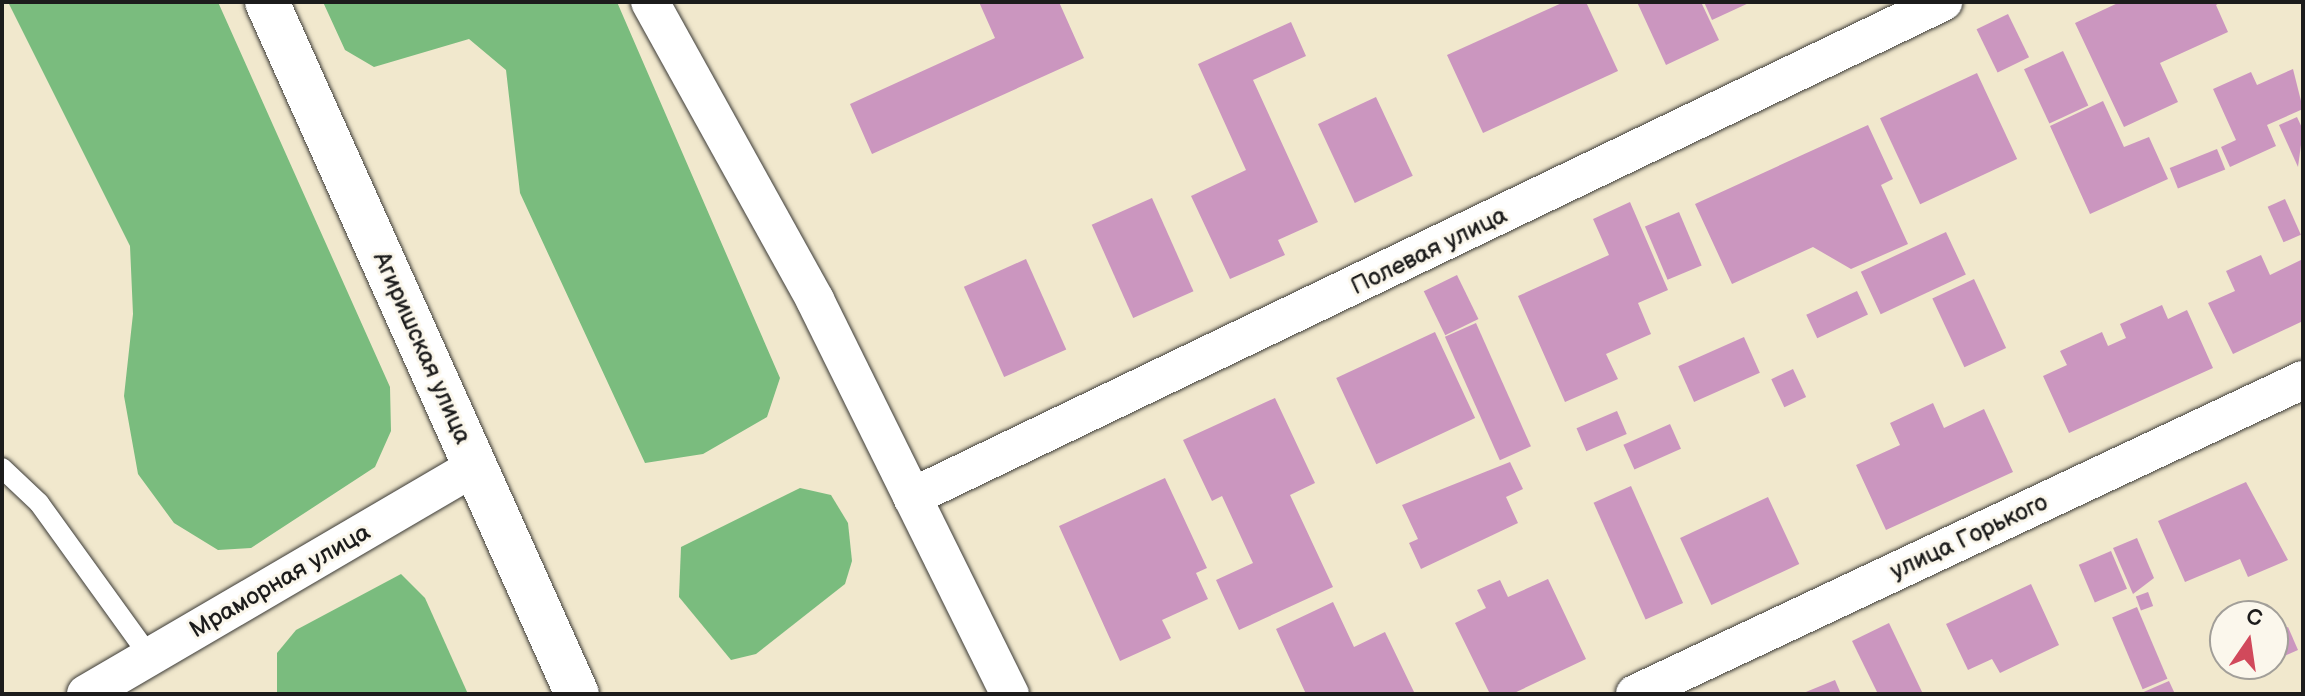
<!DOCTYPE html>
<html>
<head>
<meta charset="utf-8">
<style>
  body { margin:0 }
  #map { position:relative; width:2305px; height:696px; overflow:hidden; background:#f1e8cd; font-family:"Balsamiq Sans",sans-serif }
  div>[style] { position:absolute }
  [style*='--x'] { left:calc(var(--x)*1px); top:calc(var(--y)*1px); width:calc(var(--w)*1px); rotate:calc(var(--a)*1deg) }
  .forest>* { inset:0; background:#7abc7e }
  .building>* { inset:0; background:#cb96bf; transform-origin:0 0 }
  .roads { filter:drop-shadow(0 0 2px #3c3b37) drop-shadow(0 0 2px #3c3b37) }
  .service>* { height:20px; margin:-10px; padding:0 10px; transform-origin:10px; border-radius:10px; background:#fff }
  .minor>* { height:38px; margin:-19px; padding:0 19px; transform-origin:19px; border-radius:19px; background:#fff }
  .tertiary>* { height:44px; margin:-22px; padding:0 22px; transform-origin:22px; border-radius:22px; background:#fff }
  span { translate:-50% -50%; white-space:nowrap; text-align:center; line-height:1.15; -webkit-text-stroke:6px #fbf7ec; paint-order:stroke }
  .street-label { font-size:24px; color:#1c1c1c }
  .frame { position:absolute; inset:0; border:4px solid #1c1c1c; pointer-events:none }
  .north { position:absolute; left:2209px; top:600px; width:80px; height:80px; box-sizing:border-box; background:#fbf7ec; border:2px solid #a29f99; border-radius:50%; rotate:13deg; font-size:22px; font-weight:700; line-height:32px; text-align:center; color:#1c1c1c }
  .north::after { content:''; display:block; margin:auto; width:28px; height:36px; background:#d1495b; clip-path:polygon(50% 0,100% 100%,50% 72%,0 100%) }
</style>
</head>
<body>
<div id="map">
  <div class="forest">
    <i style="clip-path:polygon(8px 2px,218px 2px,390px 387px,391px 431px,375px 467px,251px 548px,218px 550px,174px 523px,138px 474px,124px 396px,133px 314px,130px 246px)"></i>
    <i style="clip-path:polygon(323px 2px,617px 2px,780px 378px,767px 417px,703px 454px,645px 463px,520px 193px,506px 70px,469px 39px,374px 67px,345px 50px)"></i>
    <i style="clip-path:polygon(800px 488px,831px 495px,848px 523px,852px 561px,845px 584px,756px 654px,731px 660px,679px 597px,681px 547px)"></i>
    <i style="clip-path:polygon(401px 574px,425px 598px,468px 694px,277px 694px,277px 653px,296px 630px)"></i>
  </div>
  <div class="building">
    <i style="clip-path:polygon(979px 2px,1059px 2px,1084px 58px,872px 154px,850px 104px,995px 38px)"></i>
    <i style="clip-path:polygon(1564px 2px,1586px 2px,1618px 71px,1483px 133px,1447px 55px)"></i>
    <i style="clip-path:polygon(1637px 2px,1701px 2px,1719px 40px,1666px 65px)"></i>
    <i style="clip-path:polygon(1704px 2px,1751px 2px,1712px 20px)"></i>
    <i style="clip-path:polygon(2120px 2px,2221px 2px,2216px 5px,2228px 32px,2160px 63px,2178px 102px,2124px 127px,2075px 23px)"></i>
    <i style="left:2008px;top:14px;width:48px;height:35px;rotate:64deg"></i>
    <i style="clip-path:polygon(1291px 22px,1306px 56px,1253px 80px,1318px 222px,1278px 240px,1285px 255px,1230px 279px,1191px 196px,1246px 170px,1198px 64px)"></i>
    <i style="left:2063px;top:51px;width:60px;height:43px;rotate:65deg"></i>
    <i style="clip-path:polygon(2293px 69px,2303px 109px,2267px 125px,2276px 146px,2230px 167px,2221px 147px,2236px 140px,2213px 89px,2251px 72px,2257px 85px)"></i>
    <i style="left:1977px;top:73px;width:95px;height:107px;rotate:65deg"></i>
    <i style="left:1376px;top:97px;width:87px;height:64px;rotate:65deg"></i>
    <i style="clip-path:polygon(2103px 101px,2124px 147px,2149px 137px,2168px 179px,2090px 214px,2050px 126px)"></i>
    <i style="clip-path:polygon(2297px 117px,2303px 130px,2298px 167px,2279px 125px)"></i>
    <i style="clip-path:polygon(1868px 125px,1893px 179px,1881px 185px,1908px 244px,1851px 269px,1813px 247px,1732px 284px,1695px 204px)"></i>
    <i style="left:2217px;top:149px;width:22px;height:51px;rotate:68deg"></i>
    <i style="left:1152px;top:198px;width:102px;height:66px;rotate:66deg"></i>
    <i style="left:2285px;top:199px;width:39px;height:19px;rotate:66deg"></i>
    <i style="clip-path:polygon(1630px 202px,1668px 290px,1638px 303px,1651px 334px,1606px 354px,1618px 379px,1565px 402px,1518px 296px,1609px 255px,1593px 219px)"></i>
    <i style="left:1679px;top:212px;width:58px;height:37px;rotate:67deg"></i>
    <i style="left:1946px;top:232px;width:47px;height:94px;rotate:65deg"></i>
    <i style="clip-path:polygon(2261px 255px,2270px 275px,2303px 259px,2303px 321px,2233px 354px,2208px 303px,2235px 291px,2226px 271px)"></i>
    <i style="left:1026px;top:259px;width:99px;height:68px;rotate:66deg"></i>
    <i style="left:1457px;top:275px;width:49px;height:37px;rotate:64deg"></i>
    <i style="left:1974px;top:279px;width:76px;height:46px;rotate:65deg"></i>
    <i style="left:1857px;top:291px;width:26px;height:56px;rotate:65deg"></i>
    <i style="clip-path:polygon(2162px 305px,2168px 319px,2187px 310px,2213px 368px,2069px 433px,2043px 376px,2067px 365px,2060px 351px,2102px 332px,2108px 346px,2126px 338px,2120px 324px)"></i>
    <i style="left:1476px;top:323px;width:135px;height:34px;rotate:66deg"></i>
    <i style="left:1435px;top:332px;width:95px;height:109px;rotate:65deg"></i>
    <i style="left:1744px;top:337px;width:39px;height:72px;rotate:66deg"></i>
    <i style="left:1793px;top:369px;width:31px;height:24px;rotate:65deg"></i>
    <i style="clip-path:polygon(1275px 398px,1315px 483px,1290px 495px,1333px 587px,1239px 630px,1216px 580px,1253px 563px,1222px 496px,1212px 501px,1183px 440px)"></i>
    <i style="clip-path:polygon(1933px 403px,1944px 428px,1984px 409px,2013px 472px,1886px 530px,1856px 465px,1900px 445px,1890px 423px)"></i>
    <i style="left:1617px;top:411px;width:25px;height:44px;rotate:67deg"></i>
    <i style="left:1670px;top:424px;width:27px;height:51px;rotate:66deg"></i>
    <i style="clip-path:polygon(1510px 462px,1523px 489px,1506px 497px,1518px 523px,1421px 569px,1409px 543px,1418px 539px,1402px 505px)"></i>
    <i style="clip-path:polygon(1165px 478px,1207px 568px,1196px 573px,1208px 599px,1162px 620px,1171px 638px,1120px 661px,1059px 526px)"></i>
    <i style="clip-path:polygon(2246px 482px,2288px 560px,2248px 577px,2240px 559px,2185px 582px,2158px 521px)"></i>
    <i style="left:1631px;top:486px;width:128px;height:41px;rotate:66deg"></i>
    <i style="left:1768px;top:497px;width:74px;height:97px;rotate:65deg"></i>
    <i style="clip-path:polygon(2137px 538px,2154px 578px,2133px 594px,2113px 548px)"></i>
    <i style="left:2111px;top:551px;width:41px;height:35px;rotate:67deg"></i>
    <i style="clip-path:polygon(1548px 579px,1586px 659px,1512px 694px,1490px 694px,1455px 623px,1486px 608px,1477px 590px,1500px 580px,1508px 597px)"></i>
    <i style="clip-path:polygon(2031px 584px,2059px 645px,2000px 673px,1992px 659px,1968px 670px,1946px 624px)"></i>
    <i style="left:2148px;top:592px;width:15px;height:13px;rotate:70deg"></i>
    <i style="clip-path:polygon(1333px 602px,1354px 647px,1385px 632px,1415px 694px,1306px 694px,1276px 629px)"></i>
    <i style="left:2137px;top:607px;width:78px;height:27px;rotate:67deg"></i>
    <i style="clip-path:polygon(1889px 623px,1923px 694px,1878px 694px,1852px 641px)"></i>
    <i style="clip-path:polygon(2288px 627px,2298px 650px,2273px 661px,2273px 633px)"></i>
    <i style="clip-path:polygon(1835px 680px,1841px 694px,1801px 694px)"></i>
    <i style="clip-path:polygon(2169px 681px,2175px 694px,2139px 694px)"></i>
  </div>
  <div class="roads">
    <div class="service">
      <i style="--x:2;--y:468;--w:51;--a:43.4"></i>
      <i style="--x:39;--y:503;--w:190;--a:54.2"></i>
    </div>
    <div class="minor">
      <i style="--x:650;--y:2;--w:341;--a:61"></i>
      <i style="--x:815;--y:300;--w:440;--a:63.7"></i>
      <i style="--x:912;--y:497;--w:1144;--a:-25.65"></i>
      <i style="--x:86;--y:694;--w:450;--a:-30.3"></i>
      <i style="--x:1635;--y:694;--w:738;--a:-25.18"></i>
    </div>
    <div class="tertiary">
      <i style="--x:267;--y:2;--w:758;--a:65.87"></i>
    </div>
  </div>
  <div class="street-label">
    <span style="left:1429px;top:251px;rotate:-26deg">Полевая улица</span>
    <span style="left:422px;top:348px;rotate:66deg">Агиришская улица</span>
    <span style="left:1969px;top:537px;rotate:-25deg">улица Горького</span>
    <span style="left:280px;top:581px;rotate:-30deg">Мраморная улица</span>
  </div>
  <div class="frame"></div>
  <div class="north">С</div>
</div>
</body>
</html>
